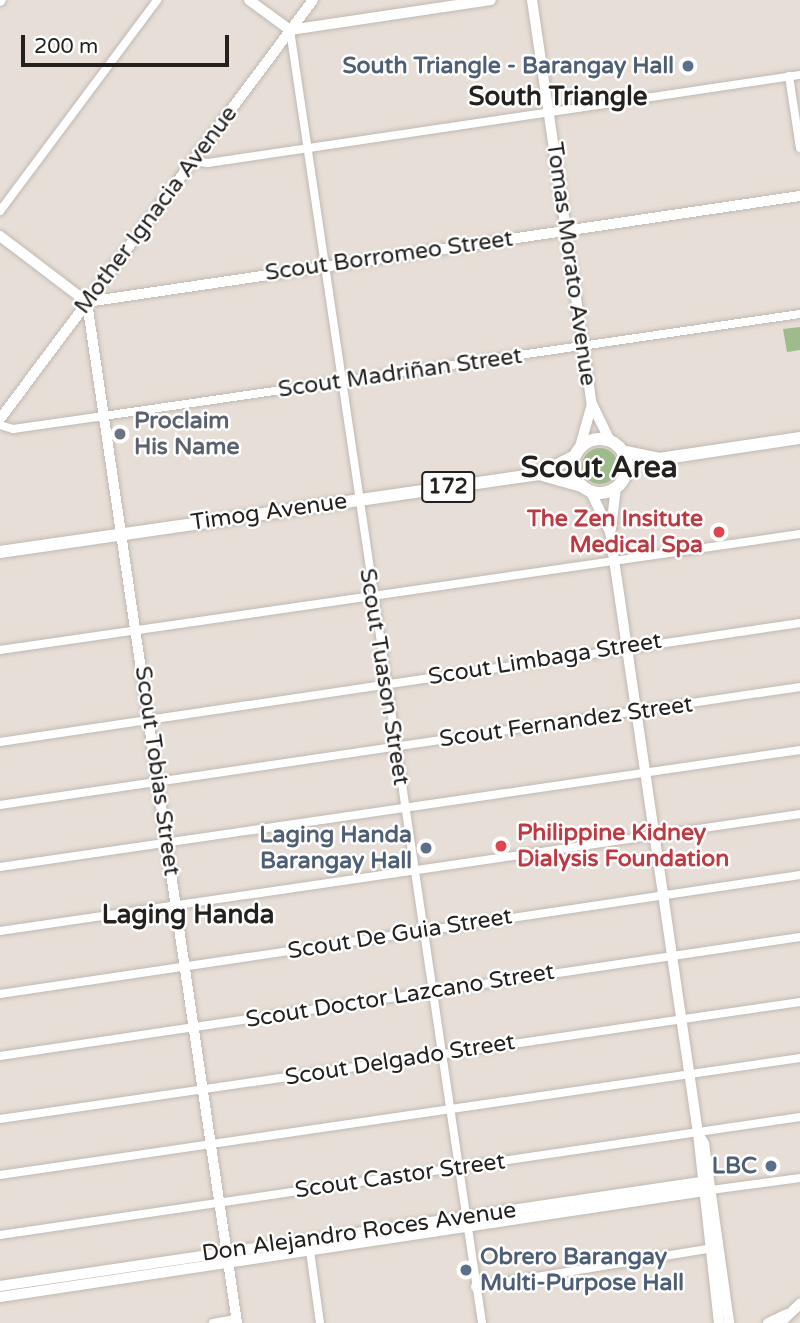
<!DOCTYPE html>
<html>
<head>
<meta charset="utf-8">
<style>
  body { margin:0 }
  #map { position:relative; width:800px; height:1323px; overflow:hidden; background:#e7dfd7; font-family:"Varela Round",sans-serif }
  div>[style] { position:absolute }
  [style*='--x'] { left:calc(var(--x)*1px); top:calc(var(--y)*1px); width:calc(var(--w)*1px); rotate:calc(var(--a)*1deg) }
  .green>* { inset:0; background:#9ebb8b }
  .round { border-radius:50% }
  .roads { filter:drop-shadow(0 0 2px #c0b8b1) drop-shadow(0 0 2px #c0b8b1) }
  .street>* { height:8px; margin:-4px; padding:0 4px; transform-origin:4px; border-radius:4px; background:#fff }
  .secondary>* { height:10px; margin:-5px; padding:0 5px; transform-origin:5px; border-radius:5px; background:#fff }
  .primary>* { height:12px; margin:-6px; padding:0 6px; transform-origin:6px; border-radius:6px; background:#fff }
  .primary>.ring { margin:-6px; padding:0; box-sizing:content-box; background:none; border:12px solid #fff; border-radius:50% }
  .dots>* { width:19px; height:19px; translate:-50% -50%; box-sizing:border-box; border:4px solid #fff; border-radius:50% }
  span { translate:-50% -50%; white-space:nowrap; text-align:center; line-height:1.15; -webkit-text-stroke:5px #fff; paint-order:stroke }
  .shield-label span { padding:2px 5px; background:#fff; border:2px solid; border-radius:5px; -webkit-text-stroke-width:0 }
  .shield-label { font-size:21px; color:#23201e; font-weight:700 }
  .service-label { font-size:23px; color:#4e5e75; font-weight:700 }
  .right { translate:-100% -50%; text-align:right }
  .left { translate:0 -50%; text-align:left }
  .street-label { font-size:23px; color:#23201e }
  .worship-label { font-size:23px; color:#5b616d; font-weight:700 }
  .health-label { font-size:23px; color:#be3a42; font-weight:700 }
  .quarter-label { font-size:26px; color:#23201e; font-weight:700 }
  .district-label { font-size:30px; color:#23201e; font-weight:700 }
  .scale { position:absolute; left:21px; top:35px; width:208px; height:32px; box-sizing:border-box; border:4px solid #23201e; border-top:0; padding-left:9px; font-size:21px; line-height:24px; white-space:nowrap; color:#23201e; -webkit-text-stroke:5px #fff; paint-order:stroke }
</style>
</head>
<body>
<div id="map">
  <div class="green">
    <i style="clip-path:polygon(800px 327px,800px 350px,787px 352px,783px 329px)"></i>
    <i class="round" style="left:582px;top:448px;width:36px;height:36px"></i>
  </div>
  <div class="roads">
    <div class="street">
      <i style="--x:290;--y:30;--w:1307;--a:81.55"></i>
      <i style="--x:789;--y:76;--w:73;--a:81.3"></i>
      <i style="--x:192;--y:161;--w:16;--a:7"></i>
      <i style="--x:208;--y:163;--w:599;--a:-8.46"></i>
      <i style="--x:0;--y:211;--w:263;--a:-53.3"></i>
      <i style="--x:0;--y:425;--w:14;--a:17"></i>
      <i style="--x:13;--y:429;--w:85;--a:-8.1"></i>
      <i style="--x:97;--y:417;--w:711;--a:-8.34"></i>
      <i style="--x:0;--y:650;--w:808;--a:-8.25"></i>
      <i style="--x:0;--y:742;--w:809;--a:-8.46"></i>
      <i style="--x:0;--y:805;--w:809;--a:-8.39"></i>
      <i style="--x:0;--y:867;--w:809;--a:-8.32"></i>
      <i style="--x:0;--y:931;--w:809;--a:-8.32"></i>
      <i style="--x:0;--y:994;--w:809;--a:-8.46"></i>
      <i style="--x:0;--y:1056;--w:809;--a:-8.46"></i>
      <i style="--x:0;--y:1119;--w:809;--a:-8.32"></i>
      <i style="--x:0;--y:1175;--w:809;--a:-8.32"></i>
      <i style="--x:711;--y:1190;--w:90;--a:-7.7"></i>
      <i style="--x:0;--y:1235;--w:809;--a:-8.39"></i>
      <i style="--x:310;--y:1251;--w:73;--a:82.1"></i>
      <i style="--x:475;--y:1287;--w:242;--a:-9.3"></i>
      <i style="--x:213;--y:1323;--w:23;--a:-10"></i>
    </div>
    <div class="secondary">
      <i style="--x:249;--y:0;--w:51;--a:36.2"></i>
      <i style="--x:532;--y:0;--w:408;--a:81.6"></i>
      <i style="--x:592;--y:404;--w:41;--a:64.1"></i>
      <i style="--x:0;--y:1;--w:1;--a:-45"></i>
      <i style="--x:290;--y:30;--w:203;--a:-8.5"></i>
      <i style="--x:0;--y:236;--w:109;--a:37.2"></i>
      <i style="--x:87;--y:302;--w:721;--a:-8.46"></i>
      <i style="--x:87;--y:302;--w:1032;--a:81.64"></i>
      <i style="--x:0;--y:419;--w:523;--a:-53.24"></i>
      <i style="--x:579;--y:450;--w:48;--a:-74.2"></i>
      <i style="--x:590;--y:490;--w:47;--a:64.5"></i>
      <i style="--x:610;--y:532;--w:607;--a:81.67"></i>
      <i style="--x:698;--y:1133;--w:191;--a:83.7"></i>
      <i style="--x:611;--y:529;--w:42;--a:-83.2"></i>
      <i style="--x:698;--y:1133;--w:13;--a:61"></i>
      <i style="--x:704;--y:1144;--w:181;--a:82"></i>
      <i style="--x:0;--y:1286;--w:715;--a:-8.45"></i>
      <i style="--x:0;--y:1297;--w:719;--a:-8.56"></i>
      <i style="--x:768;--y:1323;--w:21;--a:-25"></i>
      <i style="--x:780;--y:1323;--w:28;--a:-44"></i>
    </div>
    <div class="primary">
      <i class="ring" style="left:573px;top:439px;width:42px;height:42px"></i>
      <i style="--x:622;--y:451;--w:38;--a:12"></i>
      <i style="--x:659;--y:459;--w:143;--a:-8.5"></i>
      <i style="--x:539;--y:474;--w:40;--a:-26.6"></i>
      <i style="--x:0;--y:552;--w:545;--a:-8.23"></i>
      <i style="--x:539;--y:474;--w:45;--a:15.6"></i>
    </div>
  </div>
  <div class="dots">
    <i style="left:688px;top:66px;background:#5c6f8a"></i>
    <i style="left:120px;top:434px;background:#6b7280"></i>
    <i style="left:719px;top:532px;background:#e0444e"></i>
    <i style="left:501px;top:846px;background:#e0444e"></i>
    <i style="left:426px;top:848px;background:#5c6f8a"></i>
    <i style="left:771px;top:1166px;background:#5c6f8a"></i>
    <i style="left:466px;top:1270px;background:#5c6f8a"></i>
  </div>
  <div class="shield-label">
    <span style="left:448px;top:487px">172</span>
  </div>
  <div class="service-label">
    <span class="right" style="left:674px;top:66px">South Triangle - Barangay Hall</span>
    <span class="right" style="left:412px;top:848px">Laging Handa<br>Barangay Hall</span>
    <span class="right" style="left:757px;top:1166px">LBC</span>
    <span class="left" style="left:480px;top:1270px">Obrero Barangay<br>Multi-Purpose Hall</span>
  </div>
  <div class="street-label">
    <span style="left:156px;top:210px;rotate:-53deg">Mother Ignacia Avenue</span>
    <span style="left:389px;top:256px;rotate:-8deg">Scout Borromeo Street</span>
    <span style="left:571px;top:264px;rotate:82deg">Tomas Morato Avenue</span>
    <span style="left:400px;top:373px;rotate:-8deg">Scout Madriñan Street</span>
    <span style="left:269px;top:512px;rotate:-8deg">Timog Avenue</span>
    <span style="left:545px;top:659px;rotate:-9deg">Scout Limbaga Street</span>
    <span style="left:384px;top:677px;rotate:81deg">Scout Tuason Street</span>
    <span style="left:566px;top:722px;rotate:-8deg">Scout Fernandez Street</span>
    <span style="left:157px;top:771px;rotate:82deg">Scout Tobias Street</span>
    <span style="left:400px;top:934px;rotate:-9deg">Scout De Guia Street</span>
    <span style="left:400px;top:996px;rotate:-9deg">Scout Doctor Lazcano Street</span>
    <span style="left:400px;top:1060px;rotate:-9deg">Scout Delgado Street</span>
    <span style="left:400px;top:1176px;rotate:-8deg">Scout Castor Street</span>
    <span style="left:359px;top:1232px;rotate:-8deg">Don Alejandro Roces Avenue</span>
  </div>
  <div class="worship-label">
    <span class="left" style="left:134px;top:434px">Proclaim<br>His Name</span>
  </div>
  <div class="health-label">
    <span class="right" style="left:703px;top:532px">The Zen Insitute<br>Medical Spa</span>
    <span class="left" style="left:517px;top:846px">Philippine Kidney<br>Dialysis Foundation</span>
  </div>
  <div class="quarter-label">
    <span style="left:558px;top:97px">South Triangle</span>
    <span style="left:188px;top:915px">Laging Handa</span>
  </div>
  <div class="district-label">
    <span style="left:599px;top:468px">Scout Area</span>
  </div>
  <div class="scale">200 m</div>
</div>
</body>
</html>
